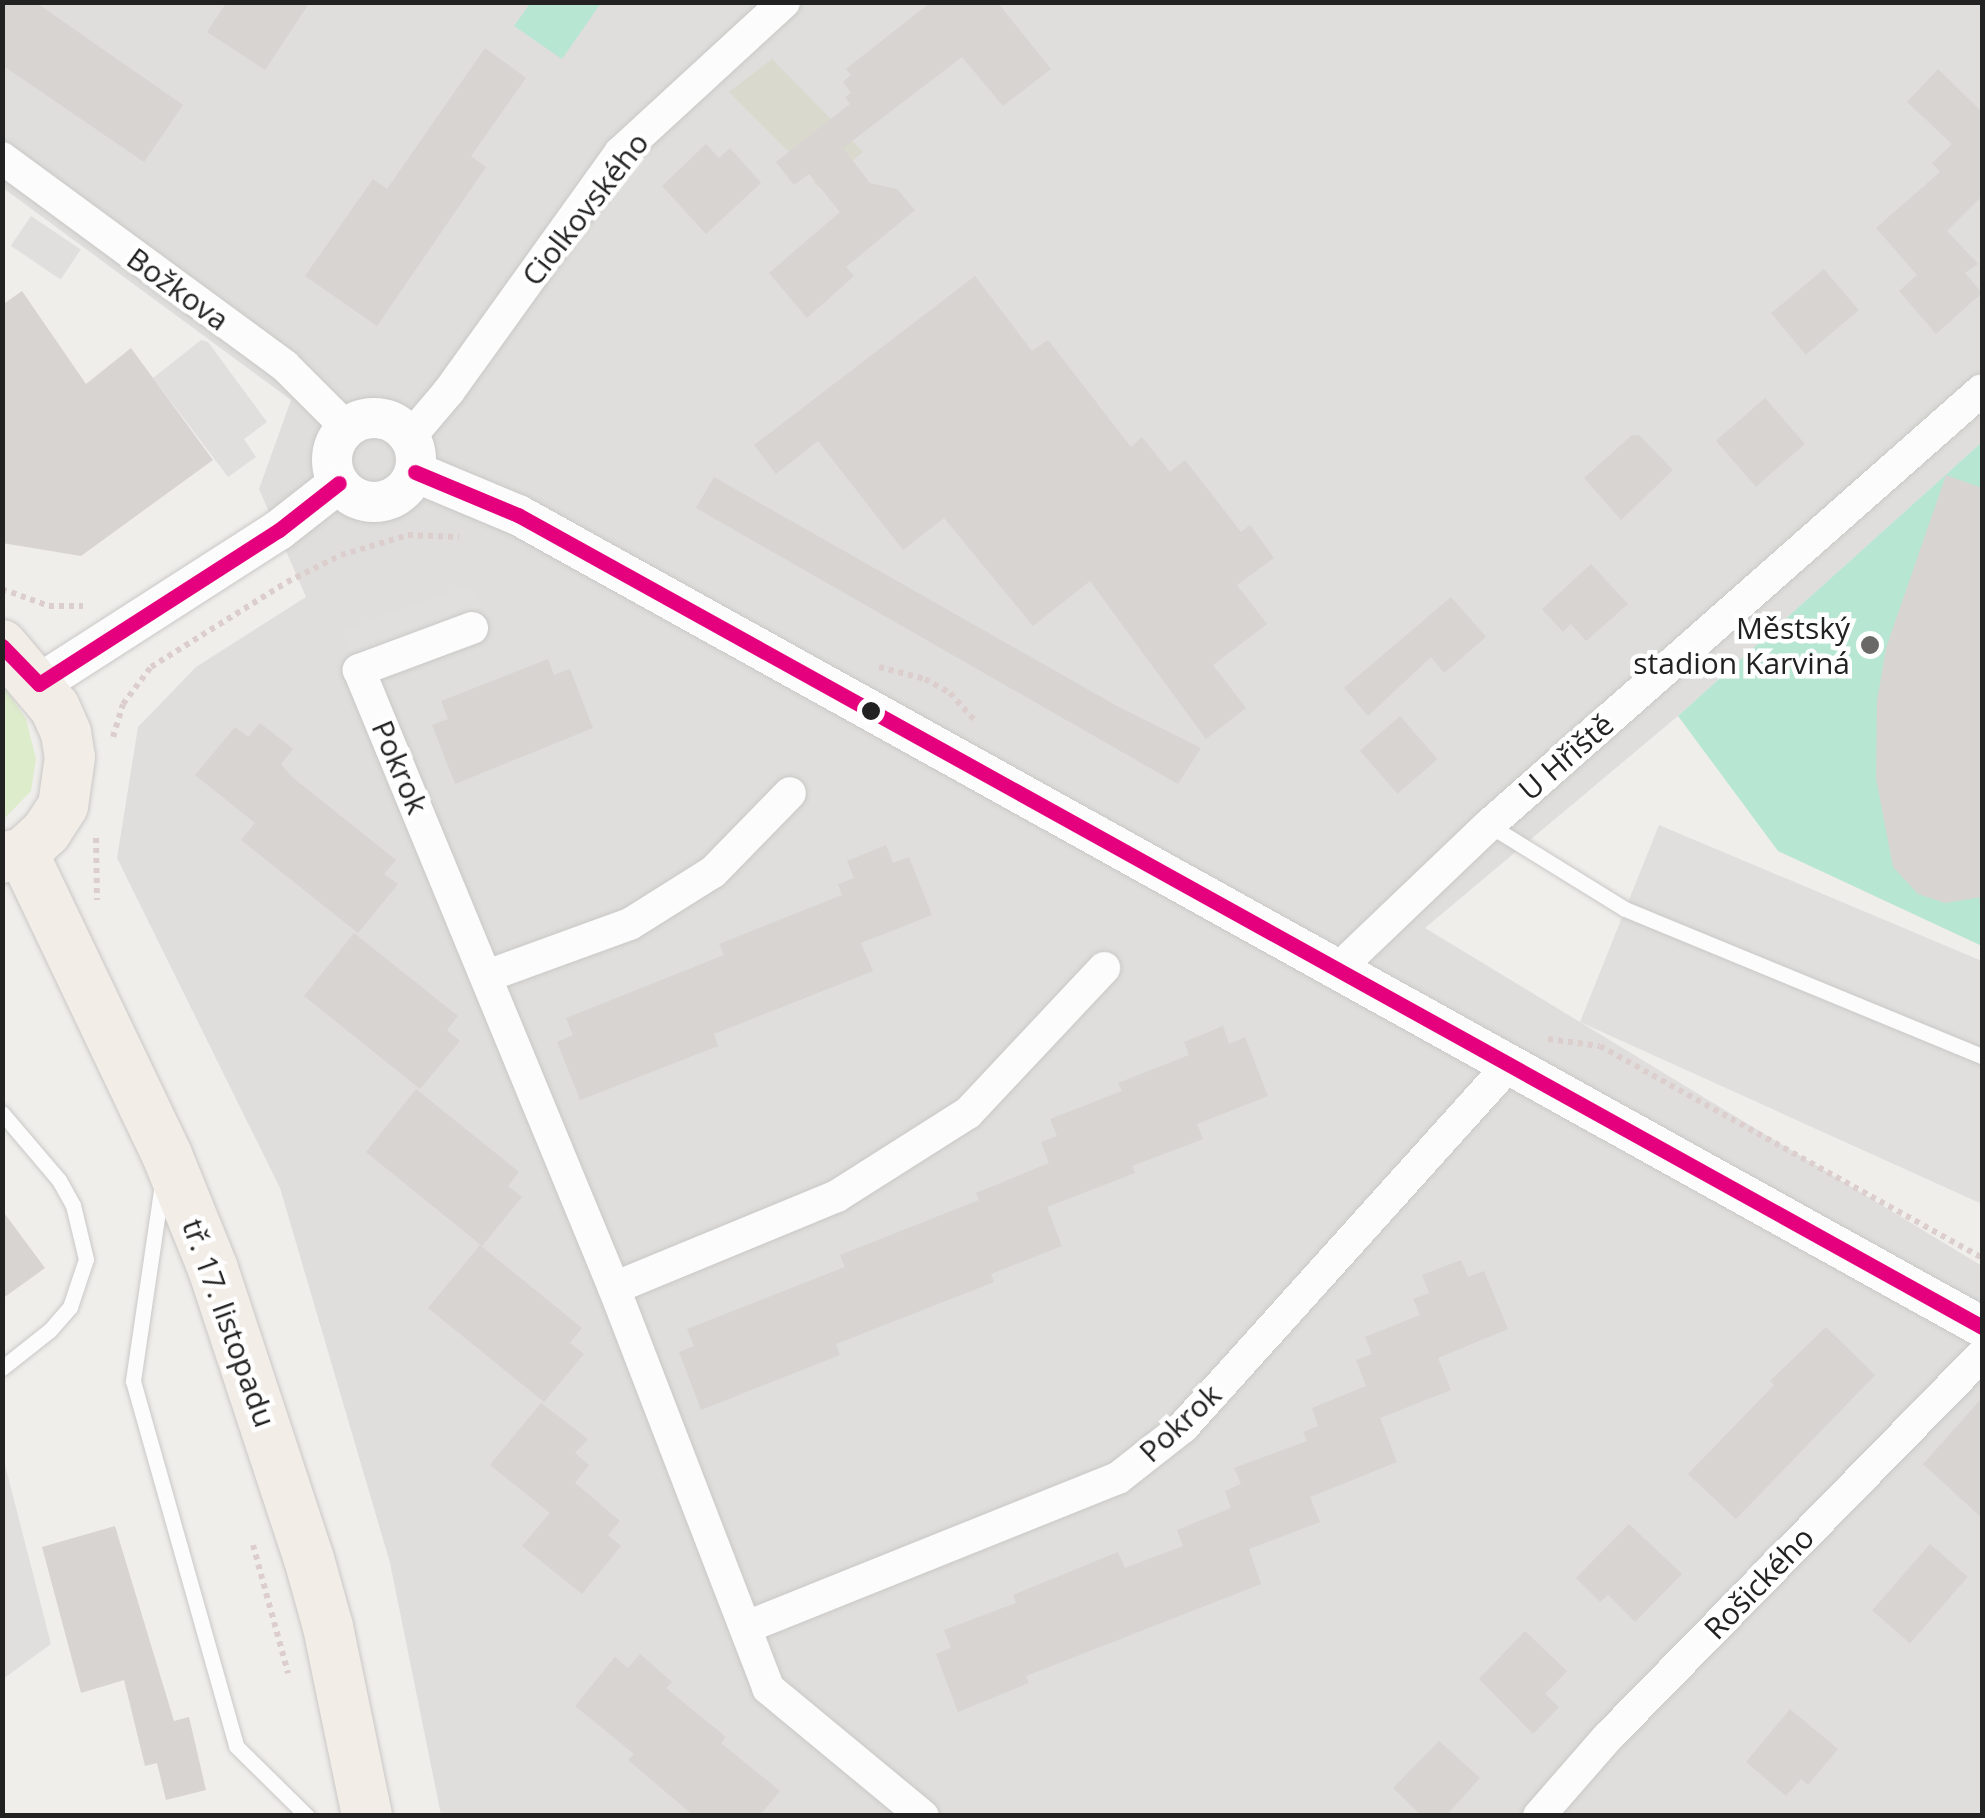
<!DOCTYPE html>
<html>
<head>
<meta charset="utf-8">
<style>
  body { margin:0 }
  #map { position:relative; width:1985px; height:1818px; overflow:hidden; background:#f0eeeb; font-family:"Open Sans",sans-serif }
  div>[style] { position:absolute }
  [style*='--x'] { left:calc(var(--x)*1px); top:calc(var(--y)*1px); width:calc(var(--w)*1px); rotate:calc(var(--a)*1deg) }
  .residential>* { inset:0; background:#dfdedc }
  .construction>* { inset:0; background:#d9d9cd }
  .grass>* { inset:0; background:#ddeccb }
  .pitch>* { inset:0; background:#b7e6d2 }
  .parking>* { inset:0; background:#e0dfde; transform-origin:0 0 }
  .building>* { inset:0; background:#d7d4d2; transform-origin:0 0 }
  .path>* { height:6px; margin-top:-3px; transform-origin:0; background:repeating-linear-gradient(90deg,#dccecd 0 5px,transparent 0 10px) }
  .roads { filter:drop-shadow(0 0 2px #c9c8c7) drop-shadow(0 0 2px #c9c8c7) }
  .service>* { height:15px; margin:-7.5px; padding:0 7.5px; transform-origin:7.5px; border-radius:7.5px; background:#fdfcfc }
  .minor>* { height:32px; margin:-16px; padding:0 16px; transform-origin:16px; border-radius:16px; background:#fdfcfc }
  .tertiary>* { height:40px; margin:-20px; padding:0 20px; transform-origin:20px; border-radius:20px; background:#fdfcfc }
  .tertiary>.ring { margin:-20px; padding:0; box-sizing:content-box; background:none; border:40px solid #fdfcfc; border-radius:50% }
  .primary>* { height:50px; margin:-25px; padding:0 25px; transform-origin:25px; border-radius:25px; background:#f3ede7 }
  .bus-1>* { height:15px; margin:-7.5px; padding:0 7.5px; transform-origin:7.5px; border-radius:7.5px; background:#e5007d }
  .dots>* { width:28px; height:28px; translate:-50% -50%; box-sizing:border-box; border:5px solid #fff; border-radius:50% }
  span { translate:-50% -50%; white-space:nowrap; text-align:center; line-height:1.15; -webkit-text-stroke:9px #fff; paint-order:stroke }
  .street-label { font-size:30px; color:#222 }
  .poi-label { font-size:30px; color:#222 }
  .right { translate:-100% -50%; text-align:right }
  .frame { position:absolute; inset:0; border:5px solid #222; pointer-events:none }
</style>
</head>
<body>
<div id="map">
  <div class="residential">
    <i style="clip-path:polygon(3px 3px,1982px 3px,1982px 442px,1678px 716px,1425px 928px,1982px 1266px,1982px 1815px,441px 1815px,390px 1563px,280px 1188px,117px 858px,138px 727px,196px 667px,306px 597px,259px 489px,291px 400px,3px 188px)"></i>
  </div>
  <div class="construction">
    <i style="clip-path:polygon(772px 59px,863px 152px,819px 187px,814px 183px,847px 156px,791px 154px,729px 92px)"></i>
  </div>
  <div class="grass">
    <i style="clip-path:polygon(3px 685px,26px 719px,36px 759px,31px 791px,3px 820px)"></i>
  </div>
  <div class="pitch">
    <i style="clip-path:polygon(531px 2px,601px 2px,601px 3px,562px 59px,514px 26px)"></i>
    <i style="clip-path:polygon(1982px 442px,1982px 946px,1778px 851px,1678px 716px)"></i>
  </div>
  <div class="parking">
    <i style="left:31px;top:216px;width:60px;height:36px;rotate:34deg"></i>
    <i style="clip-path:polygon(201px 340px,208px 342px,267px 422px,244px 439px,256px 457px,228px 477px,153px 378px)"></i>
    <i style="left:471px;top:584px;width:29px;height:137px;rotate:70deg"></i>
    <i style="clip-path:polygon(1659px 825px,1982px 961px,1982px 1204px,1580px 1022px)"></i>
    <i style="clip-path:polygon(3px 1457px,51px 1644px,3px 1679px,2px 1679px)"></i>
  </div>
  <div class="building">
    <i style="clip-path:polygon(2px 2px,35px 2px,183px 105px,144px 162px,2px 65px)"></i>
    <i style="clip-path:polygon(227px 2px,310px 2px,265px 70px,207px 32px)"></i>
    <i style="clip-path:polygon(931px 2px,997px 2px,1051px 69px,1003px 106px,962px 57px,843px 148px,870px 183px,897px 189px,915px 210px,846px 267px,854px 276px,807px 318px,769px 273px,840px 212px,809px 174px,794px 185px,776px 162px,850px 104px,845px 97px,851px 93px,843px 82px,851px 75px,846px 69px)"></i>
    <i style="clip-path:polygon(485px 48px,526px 78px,471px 156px,486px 167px,377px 326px,305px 276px,373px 179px,387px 189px)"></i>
    <i style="clip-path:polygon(1938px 69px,1982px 112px,1982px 196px,1947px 231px,1978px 264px,1965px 273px,1982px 293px,1936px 334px,1899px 291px,1917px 275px,1876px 228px,1940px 172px,1932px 163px,1952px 144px,1907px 102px)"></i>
    <i style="clip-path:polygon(706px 144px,719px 158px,730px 148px,761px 183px,706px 234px,662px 186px)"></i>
    <i style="left:1824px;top:269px;width:54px;height:69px;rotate:50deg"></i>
    <i style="clip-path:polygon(975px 276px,1032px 351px,1048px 340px,1131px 447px,1142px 437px,1170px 472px,1185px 460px,1241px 532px,1250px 525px,1274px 558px,1237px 585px,1267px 624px,1213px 665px,1246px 708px,1206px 739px,1090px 581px,1033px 626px,944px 518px,903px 550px,818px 441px,776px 474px,754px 445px)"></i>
    <i style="clip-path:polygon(22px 291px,86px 384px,131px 348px,213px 460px,81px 556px,2px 543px,2px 305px)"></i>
    <i style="left:1765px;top:398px;width:61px;height:65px;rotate:49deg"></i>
    <i style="clip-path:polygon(1632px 435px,1639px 435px,1673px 470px,1621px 520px,1584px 478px)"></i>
    <i style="clip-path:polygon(1946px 475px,1982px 488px,1982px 897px,1945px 903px,1918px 894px,1893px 867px,1876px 778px,1877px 701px,1886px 648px)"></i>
    <i style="clip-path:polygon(714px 477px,1117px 706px,1201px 748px,1178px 784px,696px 508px)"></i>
    <i style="clip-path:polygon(1591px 564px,1628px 604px,1586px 641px,1571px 624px,1563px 632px,1542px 609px)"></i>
    <i style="clip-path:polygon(1451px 597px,1486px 637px,1444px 673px,1431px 657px,1368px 716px,1344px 688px)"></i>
    <i style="clip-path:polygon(548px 659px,554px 675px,570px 669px,593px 728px,455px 784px,432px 725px,448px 719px,441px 701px)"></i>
    <i style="left:1400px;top:716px;width:57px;height:53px;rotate:49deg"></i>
    <i style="clip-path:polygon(260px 723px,293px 749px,281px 764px,292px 777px,396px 860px,384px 874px,398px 884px,358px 933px,241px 840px,255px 823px,195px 775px,235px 727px,248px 737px)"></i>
    <i style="clip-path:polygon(886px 845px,893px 863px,909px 857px,932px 915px,861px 943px,873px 971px,714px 1034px,718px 1046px,580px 1100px,557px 1042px,573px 1035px,566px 1018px,724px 955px,719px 944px,842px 895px,838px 884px,854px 878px,847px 861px)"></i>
    <i style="clip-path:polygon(354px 933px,458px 1016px,447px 1030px,460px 1041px,420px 1089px,304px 996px)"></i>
    <i style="clip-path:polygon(1223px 1026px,1229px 1044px,1245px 1037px,1268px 1096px,1197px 1124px,1203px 1139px,1132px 1166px,1135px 1173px,1047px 1207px,1062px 1246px,991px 1274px,994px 1282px,836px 1344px,840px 1355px,701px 1410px,679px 1352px,694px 1346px,687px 1329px,845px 1267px,840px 1255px,979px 1200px,976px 1193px,1049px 1163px,1041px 1142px,1057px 1136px,1050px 1119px,1122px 1091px,1118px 1083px,1189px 1055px,1184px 1042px)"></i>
    <i style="clip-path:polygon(416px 1089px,519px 1172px,508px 1186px,522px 1197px,482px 1246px,366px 1152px)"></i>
    <i style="clip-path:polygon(2px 1210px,45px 1268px,2px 1299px)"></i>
    <i style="clip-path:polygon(480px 1245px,582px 1328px,570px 1343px,584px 1354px,544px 1402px,428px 1308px)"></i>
    <i style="clip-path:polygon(1461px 1260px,1468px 1277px,1484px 1271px,1508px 1329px,1438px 1358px,1451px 1390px,1380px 1418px,1397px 1462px,1310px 1497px,1320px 1522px,1249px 1549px,1261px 1584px,1026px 1676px,1029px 1683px,958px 1712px,936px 1654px,951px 1648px,944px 1630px,1016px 1603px,1013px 1595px,1118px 1552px,1125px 1568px,1183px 1546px,1177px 1530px,1231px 1508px,1225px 1491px,1241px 1484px,1234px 1468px,1307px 1441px,1303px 1432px,1318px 1426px,1312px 1408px,1366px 1386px,1356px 1360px,1372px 1354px,1365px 1337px,1420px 1315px,1413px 1299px,1429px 1293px,1422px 1275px)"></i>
    <i style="clip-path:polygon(1826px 1327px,1875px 1375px,1736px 1519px,1688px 1474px,1774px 1385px,1770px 1381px)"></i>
    <i style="clip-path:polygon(1982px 1398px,1982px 1518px,1923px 1464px)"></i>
    <i style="clip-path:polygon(541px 1403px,588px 1439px,575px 1453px,589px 1465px,575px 1483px,620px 1521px,608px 1535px,621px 1546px,582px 1594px,522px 1546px,550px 1513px,490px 1465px)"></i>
    <i style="clip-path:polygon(1629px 1524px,1682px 1574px,1635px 1622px,1608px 1595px,1600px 1602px,1576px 1578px)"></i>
    <i style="clip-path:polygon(115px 1526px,174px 1721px,189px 1717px,206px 1790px,166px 1800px,157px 1763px,145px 1766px,124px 1680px,81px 1693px,42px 1547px)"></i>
    <i style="left:1930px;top:1544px;width:50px;height:88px;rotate:41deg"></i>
    <i style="clip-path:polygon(1525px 1631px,1567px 1671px,1545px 1694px,1559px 1707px,1533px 1734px,1479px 1679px)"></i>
    <i style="clip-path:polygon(640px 1654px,672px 1682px,666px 1688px,726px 1737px,721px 1743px,780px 1791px,759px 1816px,694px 1816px,628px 1760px,634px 1754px,575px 1706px,615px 1657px,628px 1668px)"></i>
    <i style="clip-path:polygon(1790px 1709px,1838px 1749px,1808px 1785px,1801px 1779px,1786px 1796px,1746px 1762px)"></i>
    <i style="clip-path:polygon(1439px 1741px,1480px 1778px,1446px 1816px,1422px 1816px,1393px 1788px)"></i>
  </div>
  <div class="path">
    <i style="--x:2;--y:589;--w:50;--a:19.9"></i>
    <i style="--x:49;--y:606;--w:34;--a:0"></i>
    <i style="--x:879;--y:667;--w:48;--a:14.6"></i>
    <i style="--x:925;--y:679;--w:29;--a:29"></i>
    <i style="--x:950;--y:693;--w:36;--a:48"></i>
    <i style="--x:113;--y:737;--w:34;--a:-73"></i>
    <i style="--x:123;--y:704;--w:46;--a:-52.9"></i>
    <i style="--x:151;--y:667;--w:160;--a:-32"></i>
    <i style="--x:287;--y:582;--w:60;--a:-26.6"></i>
    <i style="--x:341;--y:555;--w:70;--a:-16.6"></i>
    <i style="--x:408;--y:535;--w:51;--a:2.2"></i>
    <i style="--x:96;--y:838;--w:62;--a:89.1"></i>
    <i style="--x:1548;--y:1039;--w:52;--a:7.7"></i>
    <i style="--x:1600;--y:1046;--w:437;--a:29"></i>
    <i style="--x:253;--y:1545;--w:133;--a:74.7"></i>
  </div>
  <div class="roads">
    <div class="service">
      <i style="--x:1489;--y:825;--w:160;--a:31.7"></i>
      <i style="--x:1625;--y:909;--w:386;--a:22.4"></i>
      <i style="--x:2;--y:1113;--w:88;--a:49.6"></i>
      <i style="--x:59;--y:1180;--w:29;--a:61"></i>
      <i style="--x:73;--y:1205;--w:56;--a:76.5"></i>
      <i style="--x:86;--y:1259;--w:51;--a:108.4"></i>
      <i style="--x:70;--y:1307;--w:30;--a:131"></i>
      <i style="--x:50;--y:1330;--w:61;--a:141.6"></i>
      <i style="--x:162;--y:1184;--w:199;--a:98.4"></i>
      <i style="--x:133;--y:1381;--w:379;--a:74.2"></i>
      <i style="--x:236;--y:1746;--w:100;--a:44.6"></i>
    </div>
    <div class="minor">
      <i style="--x:2;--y:158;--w:351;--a:36.3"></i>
      <i style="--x:285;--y:366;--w:88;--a:45"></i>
      <i style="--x:410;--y:437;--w:60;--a:-49.7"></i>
      <i style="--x:449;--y:391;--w:293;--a:-54.3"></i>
      <i style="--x:620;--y:153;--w:223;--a:-42.6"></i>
      <i style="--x:472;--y:628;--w:121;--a:159.6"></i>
      <i style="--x:359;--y:670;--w:669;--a:67.58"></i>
      <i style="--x:614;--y:1288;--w:429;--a:68.9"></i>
      <i style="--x:768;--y:1688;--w:201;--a:39.6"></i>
      <i style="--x:1336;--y:971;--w:211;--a:-43.7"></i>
      <i style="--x:1489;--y:825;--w:657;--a:-41.42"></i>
      <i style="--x:487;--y:976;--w:152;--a:-20"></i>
      <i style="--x:630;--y:924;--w:98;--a:-32.1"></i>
      <i style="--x:713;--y:872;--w:110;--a:-45.7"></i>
      <i style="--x:614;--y:1288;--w:241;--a:-22.4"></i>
      <i style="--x:837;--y:1196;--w:155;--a:-32.4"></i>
      <i style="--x:968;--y:1113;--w:199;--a:-46.8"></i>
      <i style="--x:747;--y:1627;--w:400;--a:-21.9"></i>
      <i style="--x:1118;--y:1478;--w:83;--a:-38.1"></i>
      <i style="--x:1183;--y:1427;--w:484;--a:-48"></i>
      <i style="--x:1539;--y:1816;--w:105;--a:-48.9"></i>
      <i style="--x:1608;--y:1737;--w:535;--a:-45.61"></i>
    </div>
    <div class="tertiary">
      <i class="ring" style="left:332px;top:418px;width:44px;height:44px"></i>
      <i style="--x:415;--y:472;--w:112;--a:22.7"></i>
      <i style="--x:518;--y:515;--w:1674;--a:29.01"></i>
      <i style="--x:39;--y:684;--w:285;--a:-32.7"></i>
      <i style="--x:279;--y:530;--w:76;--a:-38.1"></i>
    </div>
    <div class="primary">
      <i style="--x:2;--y:645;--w:82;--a:49.9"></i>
      <i style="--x:55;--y:708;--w:27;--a:66"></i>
      <i style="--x:66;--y:733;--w:24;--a:81"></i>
      <i style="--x:70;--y:757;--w:49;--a:98.1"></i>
      <i style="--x:63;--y:806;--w:30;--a:123"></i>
      <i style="--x:47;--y:831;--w:33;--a:137"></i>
      <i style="--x:23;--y:853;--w:22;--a:167"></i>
      <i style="--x:23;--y:853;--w:335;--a:64.5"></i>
      <i style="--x:167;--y:1155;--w:123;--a:68"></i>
      <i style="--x:213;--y:1269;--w:305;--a:71.7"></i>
      <i style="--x:309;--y:1559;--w:71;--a:74.4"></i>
      <i style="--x:328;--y:1627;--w:193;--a:78.3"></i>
    </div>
  </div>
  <div class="bus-1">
    <i style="--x:415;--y:472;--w:112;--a:22.7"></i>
    <i style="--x:518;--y:515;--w:1674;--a:29.01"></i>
    <i style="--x:2;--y:646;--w:53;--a:45.8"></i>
    <i style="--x:39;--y:684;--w:285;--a:-32.7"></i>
    <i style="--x:279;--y:530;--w:76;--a:-38.1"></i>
  </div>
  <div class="dots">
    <i style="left:1870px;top:645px;background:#6a6968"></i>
    <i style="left:871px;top:711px;background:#222"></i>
  </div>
  <div class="street-label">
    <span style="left:585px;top:209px;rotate:-52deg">Ciolkovského</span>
    <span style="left:178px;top:289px;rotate:36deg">Božkova</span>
    <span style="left:1566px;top:757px;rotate:-41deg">U Hřiště</span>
    <span style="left:400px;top:767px;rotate:67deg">Pokrok</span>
    <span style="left:229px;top:1323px;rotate:70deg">tř. 17. listopadu</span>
    <span style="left:1180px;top:1423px;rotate:-43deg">Pokrok</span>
    <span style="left:1759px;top:1583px;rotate:-46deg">Rošického</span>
  </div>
  <div class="poi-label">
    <span class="right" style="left:1850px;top:645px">Městský<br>stadion Karviná</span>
  </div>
  <div class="frame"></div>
</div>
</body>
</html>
